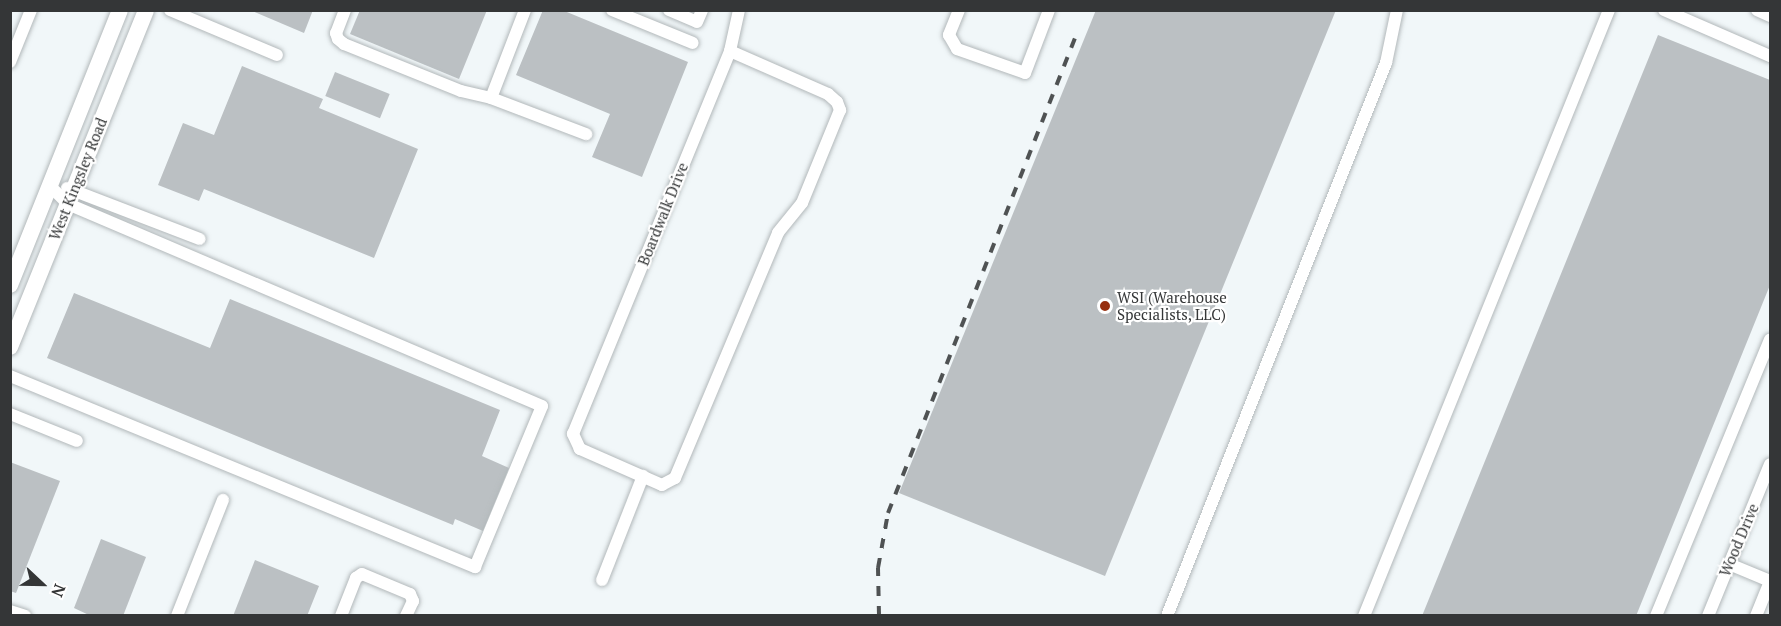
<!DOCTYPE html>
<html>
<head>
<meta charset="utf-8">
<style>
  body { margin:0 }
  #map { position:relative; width:1781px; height:626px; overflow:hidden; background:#f1f7f9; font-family:"PT Serif",serif }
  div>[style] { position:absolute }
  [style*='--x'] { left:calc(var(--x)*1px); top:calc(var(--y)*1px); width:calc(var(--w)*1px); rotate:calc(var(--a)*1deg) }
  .building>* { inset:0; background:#bbc0c3; transform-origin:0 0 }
  .roads { filter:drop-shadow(0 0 2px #b2b8ba) drop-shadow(0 0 2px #b2b8ba) }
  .minor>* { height:12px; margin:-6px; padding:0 6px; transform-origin:6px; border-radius:6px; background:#fff }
  .major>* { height:16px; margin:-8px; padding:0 8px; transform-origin:8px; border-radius:8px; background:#fff }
  .rail>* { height:4px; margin-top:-2px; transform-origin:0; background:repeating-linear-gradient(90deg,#4f5253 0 10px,transparent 0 20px) }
  .dots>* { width:16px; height:16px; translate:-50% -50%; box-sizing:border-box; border:3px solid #fff; border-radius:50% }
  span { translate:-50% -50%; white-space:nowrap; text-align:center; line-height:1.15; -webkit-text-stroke:4.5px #fff; paint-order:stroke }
  .street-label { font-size:15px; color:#343637 }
  .poi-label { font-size:15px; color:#343637 }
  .left { translate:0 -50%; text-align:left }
  .frame { position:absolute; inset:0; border:12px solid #343637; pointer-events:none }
  .north { position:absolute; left:12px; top:554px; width:60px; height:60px; -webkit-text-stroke:4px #fff; paint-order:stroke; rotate:112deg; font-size:16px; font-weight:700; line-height:24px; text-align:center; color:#343637 }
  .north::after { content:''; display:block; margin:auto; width:21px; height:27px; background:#343637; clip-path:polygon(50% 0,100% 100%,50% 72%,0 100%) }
</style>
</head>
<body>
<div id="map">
  <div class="building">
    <i style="clip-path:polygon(250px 10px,313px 10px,304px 33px)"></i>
    <i style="clip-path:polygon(360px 10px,487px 10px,459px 79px,350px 34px)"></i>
    <i style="clip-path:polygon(543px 10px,562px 10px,688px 62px,642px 177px,592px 157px,610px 114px,516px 75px)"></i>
    <i style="clip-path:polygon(1096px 10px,1336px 10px,1105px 576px,899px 493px)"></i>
    <i style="clip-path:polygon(1658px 35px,1770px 80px,1770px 285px,1636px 616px,1422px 616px)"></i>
    <i style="clip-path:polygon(242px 66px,323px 99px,319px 108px,418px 149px,374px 258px,204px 189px,199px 201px,158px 185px,183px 123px,214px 135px)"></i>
    <i style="left:335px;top:72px;width:59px;height:26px;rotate:22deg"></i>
    <i style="clip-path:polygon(74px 293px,210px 348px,230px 299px,500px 410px,482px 456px,509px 468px,483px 531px,455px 519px,453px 525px,47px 358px)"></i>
    <i style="clip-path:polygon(10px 462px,60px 481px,16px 593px,10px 591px)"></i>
    <i style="clip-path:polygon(101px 539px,146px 557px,123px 616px,91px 616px,74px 608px)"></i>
    <i style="clip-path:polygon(255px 560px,319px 586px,307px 616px,233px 616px)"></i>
  </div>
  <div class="roads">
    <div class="minor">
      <i style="--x:170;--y:10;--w:116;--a:22.8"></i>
      <i style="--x:345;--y:10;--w:25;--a:111"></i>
      <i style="--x:336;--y:33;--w:6;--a:72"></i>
      <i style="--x:338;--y:39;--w:8;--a:40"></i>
      <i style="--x:344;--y:44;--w:126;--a:21.9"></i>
      <i style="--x:461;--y:91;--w:31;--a:13"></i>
      <i style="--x:525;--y:10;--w:94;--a:111.1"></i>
      <i style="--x:491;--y:98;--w:102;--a:20.8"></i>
      <i style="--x:612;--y:10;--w:87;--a:22.2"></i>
      <i style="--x:669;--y:10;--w:30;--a:23"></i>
      <i style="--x:697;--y:22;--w:13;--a:-67"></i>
      <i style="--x:959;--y:10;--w:27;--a:112"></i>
      <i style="--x:949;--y:35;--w:16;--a:60"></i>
      <i style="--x:957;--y:49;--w:72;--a:19.4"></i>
      <i style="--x:1025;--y:73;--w:67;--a:-69.1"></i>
      <i style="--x:1664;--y:10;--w:116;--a:23.5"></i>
      <i style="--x:1757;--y:10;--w:14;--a:25"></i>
      <i style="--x:730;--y:51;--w:107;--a:23.7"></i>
      <i style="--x:828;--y:94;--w:12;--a:42"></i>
      <i style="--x:837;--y:102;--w:9;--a:69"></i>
      <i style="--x:840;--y:110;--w:100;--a:112.2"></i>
      <i style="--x:802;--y:203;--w:38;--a:129"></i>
      <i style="--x:778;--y:233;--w:266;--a:112.8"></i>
      <i style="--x:675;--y:478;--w:15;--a:152"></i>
      <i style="--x:662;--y:485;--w:90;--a:-156.3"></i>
      <i style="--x:580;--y:449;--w:17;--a:-115"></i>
      <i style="--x:573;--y:434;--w:414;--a:-67.7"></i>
      <i style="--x:730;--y:51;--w:42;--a:-77.6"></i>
      <i style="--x:10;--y:62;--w:56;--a:-68"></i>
      <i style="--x:67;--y:188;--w:142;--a:21"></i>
      <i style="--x:10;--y:376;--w:503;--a:22.33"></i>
      <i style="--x:475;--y:567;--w:174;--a:-67.4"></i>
      <i style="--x:542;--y:406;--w:515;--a:-156.92"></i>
      <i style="--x:68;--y:204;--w:25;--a:-135"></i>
      <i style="--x:10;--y:414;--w:72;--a:21.9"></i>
      <i style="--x:1729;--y:564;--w:44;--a:22.5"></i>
      <i style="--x:602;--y:580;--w:112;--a:-68.5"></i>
      <i style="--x:10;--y:611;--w:16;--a:18"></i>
      <i style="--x:177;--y:616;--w:125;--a:-68.4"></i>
      <i style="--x:341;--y:616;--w:41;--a:-68.5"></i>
      <i style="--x:356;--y:578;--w:7;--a:-34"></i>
      <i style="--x:362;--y:574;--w:52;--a:22.6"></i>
      <i style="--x:410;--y:594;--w:8;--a:67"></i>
      <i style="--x:413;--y:601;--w:17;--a:115"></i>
      <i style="--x:1167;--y:616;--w:595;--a:-68.4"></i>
      <i style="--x:1386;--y:63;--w:54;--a:-78.3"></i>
      <i style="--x:1364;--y:616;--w:654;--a:-67.99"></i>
      <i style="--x:1656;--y:616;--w:299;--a:-67.6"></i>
      <i style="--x:1708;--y:616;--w:164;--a:-67.8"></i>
      <i style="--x:1756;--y:616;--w:38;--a:-68"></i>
    </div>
    <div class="major">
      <i style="--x:10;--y:285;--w:296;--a:-68.2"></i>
      <i style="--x:10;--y:347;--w:363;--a:-68"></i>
    </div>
  </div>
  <div class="rail">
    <i style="--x:879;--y:616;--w:48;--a:-91.2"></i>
    <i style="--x:878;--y:568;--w:56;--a:-79.7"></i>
    <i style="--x:888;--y:513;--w:510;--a:-68.51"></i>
  </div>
  <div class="dots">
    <i style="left:1105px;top:306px;background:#962f0f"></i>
  </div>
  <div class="street-label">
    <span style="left:78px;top:179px;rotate:-68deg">West Kingsley Road</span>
    <span style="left:663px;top:214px;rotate:-68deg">Boardwalk Drive</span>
    <span style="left:1739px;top:540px;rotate:-67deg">Wood Drive</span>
  </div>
  <div class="poi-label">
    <span class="left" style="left:1117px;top:306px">WSI (Warehouse<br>Specialists, LLC)</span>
  </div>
  <div class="frame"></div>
  <div class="north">N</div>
</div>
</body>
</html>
